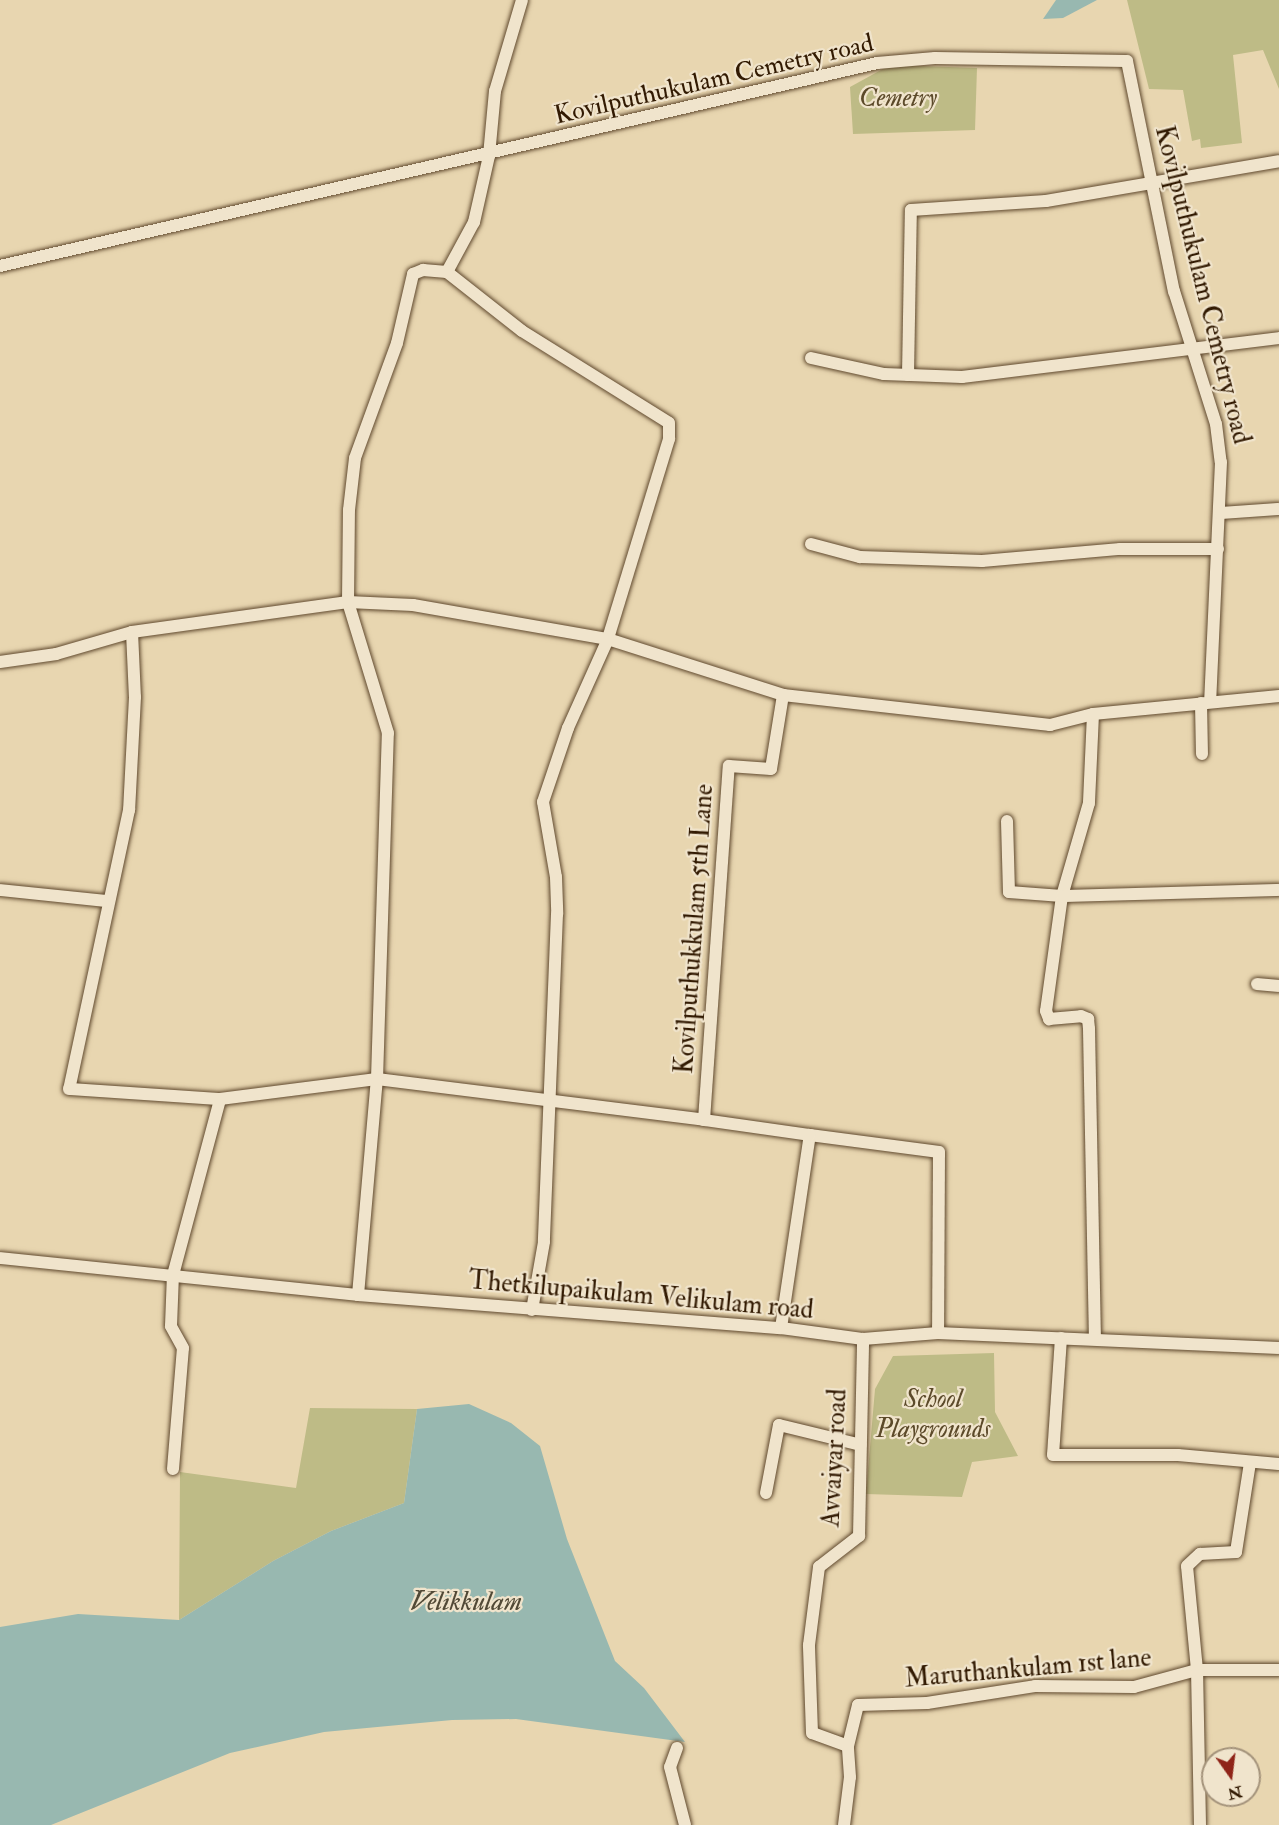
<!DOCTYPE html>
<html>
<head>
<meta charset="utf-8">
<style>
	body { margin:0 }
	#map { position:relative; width:1279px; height:1825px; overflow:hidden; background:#e8d6b0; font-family:"IM FELL Double Pica",serif }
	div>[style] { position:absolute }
	.green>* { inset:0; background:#bebb86 }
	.water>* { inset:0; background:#98b8b0 }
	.roads { filter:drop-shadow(0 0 2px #60492e) drop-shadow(0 0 2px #60492e) }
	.minor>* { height:12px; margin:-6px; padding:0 6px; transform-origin:6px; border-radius:6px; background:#f0e4cc }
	span { translate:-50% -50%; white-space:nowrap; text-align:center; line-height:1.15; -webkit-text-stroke:4.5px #f0e4cc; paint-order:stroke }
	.street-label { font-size:26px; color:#321a02 }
	.park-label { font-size:26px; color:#5c4a2a; font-style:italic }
	.water-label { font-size:27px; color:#514936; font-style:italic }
	.north { position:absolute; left:1201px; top:1747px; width:60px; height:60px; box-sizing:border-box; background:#f0e4cc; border:2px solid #a4937b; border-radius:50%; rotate:166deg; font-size:16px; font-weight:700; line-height:24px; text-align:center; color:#321a02 }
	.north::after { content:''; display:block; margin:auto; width:21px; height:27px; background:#8f2418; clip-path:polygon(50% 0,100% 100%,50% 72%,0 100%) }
</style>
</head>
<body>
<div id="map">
	<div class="green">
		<div style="clip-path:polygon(1127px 0,1279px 0,1279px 89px,1263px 50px,1233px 55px,1242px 143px,1201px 148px,1200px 139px,1192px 141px,1183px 90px,1149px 89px)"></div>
		<div style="clip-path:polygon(890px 65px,977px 68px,975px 130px,853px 134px,850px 87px)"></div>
		<div style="clip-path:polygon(994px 1353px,995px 1412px,1018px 1456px,972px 1462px,962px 1497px,866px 1494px,875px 1389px,893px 1356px)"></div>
		<div style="clip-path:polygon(310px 1408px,417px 1409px,404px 1503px,331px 1531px,273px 1561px,179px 1620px,180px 1472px,296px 1488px)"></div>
	</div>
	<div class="water">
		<div style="clip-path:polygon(1056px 0,1097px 0,1063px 18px,1043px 19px)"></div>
		<div style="clip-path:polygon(469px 1404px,511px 1423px,540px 1446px,567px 1539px,615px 1661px,644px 1688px,685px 1742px,516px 1719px,452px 1720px,324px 1732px,230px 1753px,51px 1825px,0 1825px,0 1627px,78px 1614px,179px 1620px,273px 1561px,331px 1531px,404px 1503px,417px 1409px)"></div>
	</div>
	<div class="roads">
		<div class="minor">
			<div style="left:522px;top:0;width:95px;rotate:106.5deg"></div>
			<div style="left:495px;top:91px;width:65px;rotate:95.3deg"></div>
			<div style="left:489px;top:156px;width:68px;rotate:102.8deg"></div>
			<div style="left:474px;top:222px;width:57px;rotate:118.4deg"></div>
			<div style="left:447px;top:272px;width:95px;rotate:38.2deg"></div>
			<div style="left:522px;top:331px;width:173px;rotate:32deg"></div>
			<div style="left:669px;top:423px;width:16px;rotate:90deg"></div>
			<div style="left:669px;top:439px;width:209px;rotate:107deg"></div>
			<div style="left:608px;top:639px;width:184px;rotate:17.7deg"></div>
			<div style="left:0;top:266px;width:900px;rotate:-13.03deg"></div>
			<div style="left:877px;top:63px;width:58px;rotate:-4.9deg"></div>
			<div style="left:935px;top:58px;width:192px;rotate:0.9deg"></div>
			<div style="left:1127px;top:61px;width:235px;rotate:78.5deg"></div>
			<div style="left:1174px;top:291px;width:139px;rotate:72.5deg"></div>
			<div style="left:1216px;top:424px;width:38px;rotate:83deg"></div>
			<div style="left:1221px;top:462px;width:239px;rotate:92.6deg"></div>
			<div style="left:811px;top:358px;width:75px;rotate:12.4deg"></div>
			<div style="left:884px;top:374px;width:78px;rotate:2.2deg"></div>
			<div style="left:962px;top:377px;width:319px;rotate:-7deg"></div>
			<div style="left:908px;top:375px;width:165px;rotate:-89deg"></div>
			<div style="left:911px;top:210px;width:135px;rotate:-3.8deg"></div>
			<div style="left:1046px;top:201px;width:236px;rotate:-9.7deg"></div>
			<div style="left:1220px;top:513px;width:59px;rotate:-3.9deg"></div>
			<div style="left:811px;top:544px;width:51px;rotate:14.9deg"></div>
			<div style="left:860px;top:557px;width:122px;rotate:1.9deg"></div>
			<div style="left:982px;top:561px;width:139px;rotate:-5deg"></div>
			<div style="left:1120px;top:549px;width:98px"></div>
			<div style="left:132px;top:632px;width:65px;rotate:87.4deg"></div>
			<div style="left:135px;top:697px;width:113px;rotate:93deg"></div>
			<div style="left:129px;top:810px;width:285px;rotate:102.1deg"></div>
			<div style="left:69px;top:1089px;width:151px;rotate:3.8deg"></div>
			<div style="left:0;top:662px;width:57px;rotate:-8.1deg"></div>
			<div style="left:56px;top:654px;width:79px;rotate:-16.1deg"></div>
			<div style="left:132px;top:632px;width:218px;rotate:-7.9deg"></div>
			<div style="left:348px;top:602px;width:65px;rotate:2.6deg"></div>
			<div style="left:413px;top:605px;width:198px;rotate:9.9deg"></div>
			<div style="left:608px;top:639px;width:98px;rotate:114.2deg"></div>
			<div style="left:568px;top:728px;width:78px;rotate:108.7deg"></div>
			<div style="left:543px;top:802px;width:76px;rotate:80.2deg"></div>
			<div style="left:556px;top:877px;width:37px;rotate:88deg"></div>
			<div style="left:557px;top:914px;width:328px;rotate:92.3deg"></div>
			<div style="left:544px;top:1242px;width:69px;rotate:100deg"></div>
			<div style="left:1201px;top:703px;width:51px;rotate:88.9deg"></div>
			<div style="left:1093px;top:714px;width:89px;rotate:92.6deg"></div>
			<div style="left:1089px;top:803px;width:97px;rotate:106.2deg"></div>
			<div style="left:1062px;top:896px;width:116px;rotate:97.9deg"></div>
			<div style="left:1046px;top:1011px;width:9px;rotate:69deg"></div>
			<div style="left:1049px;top:1019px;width:32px;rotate:-5deg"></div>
			<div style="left:1081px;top:1016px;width:8px;rotate:23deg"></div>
			<div style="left:1088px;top:1019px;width:10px;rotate:84deg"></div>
			<div style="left:1089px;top:1029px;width:309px;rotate:88.9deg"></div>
			<div style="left:1007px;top:821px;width:71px;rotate:88.4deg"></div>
			<div style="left:1009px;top:892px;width:53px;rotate:4.3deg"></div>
			<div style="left:1062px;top:896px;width:217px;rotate:-1.6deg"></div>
			<div style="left:0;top:890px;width:108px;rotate:5.9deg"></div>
			<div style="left:1257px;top:984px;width:22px;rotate:5deg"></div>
			<div style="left:810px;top:1135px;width:130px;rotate:7.5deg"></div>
			<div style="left:939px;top:1152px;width:181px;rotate:90.3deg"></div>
			<div style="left:0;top:1258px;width:360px;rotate:5.9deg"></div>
			<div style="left:358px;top:1295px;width:424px;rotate:4.5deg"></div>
			<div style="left:781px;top:1328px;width:83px;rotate:7.6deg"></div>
			<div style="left:863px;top:1339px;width:75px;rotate:-4.6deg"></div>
			<div style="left:938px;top:1333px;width:341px;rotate:2.5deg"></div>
			<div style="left:358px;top:1295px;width:217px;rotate:-85deg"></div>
			<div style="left:377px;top:1079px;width:346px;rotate:-88.2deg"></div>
			<div style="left:388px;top:733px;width:137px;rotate:-107deg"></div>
			<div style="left:348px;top:602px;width:92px;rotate:-89.4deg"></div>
			<div style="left:349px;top:510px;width:52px;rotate:-83.4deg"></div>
			<div style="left:355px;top:458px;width:122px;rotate:-69.9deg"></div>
			<div style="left:397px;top:343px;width:71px;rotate:-76.9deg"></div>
			<div style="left:413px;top:274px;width:11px;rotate:-22deg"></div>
			<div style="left:423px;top:270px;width:24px;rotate:5deg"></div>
			<div style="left:781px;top:1328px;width:195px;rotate:-81.5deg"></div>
			<div style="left:810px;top:1135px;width:107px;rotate:-171.9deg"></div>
			<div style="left:704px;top:1120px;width:355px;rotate:-86deg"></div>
			<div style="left:729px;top:766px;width:42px;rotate:4.1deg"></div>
			<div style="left:771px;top:769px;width:75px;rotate:-80.8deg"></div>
			<div style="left:783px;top:695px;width:269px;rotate:6.4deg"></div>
			<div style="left:1050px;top:725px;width:44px;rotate:-14.3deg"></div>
			<div style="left:1093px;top:714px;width:187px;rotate:-5.5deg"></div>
			<div style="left:1061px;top:1338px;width:117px;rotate:93.9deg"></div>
			<div style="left:1053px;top:1455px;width:125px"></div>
			<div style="left:1178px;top:1455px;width:101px;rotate:5.1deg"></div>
			<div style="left:173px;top:1469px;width:121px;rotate:-85.3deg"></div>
			<div style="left:183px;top:1348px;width:25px;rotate:-119deg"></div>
			<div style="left:171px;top:1326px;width:51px;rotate:-87.8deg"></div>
			<div style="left:173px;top:1275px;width:182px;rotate:-75deg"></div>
			<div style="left:220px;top:1099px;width:158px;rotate:-7.3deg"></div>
			<div style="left:377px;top:1079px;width:330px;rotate:7.1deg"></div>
			<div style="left:766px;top:1493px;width:69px;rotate:-79.2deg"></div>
			<div style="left:779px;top:1425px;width:84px;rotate:13.7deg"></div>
			<div style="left:848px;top:1746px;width:42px;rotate:-76.3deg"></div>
			<div style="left:858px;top:1705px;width:69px;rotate:-1.7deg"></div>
			<div style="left:927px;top:1703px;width:109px;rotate:-8.9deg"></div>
			<div style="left:1035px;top:1686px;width:99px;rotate:0.6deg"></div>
			<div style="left:1134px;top:1687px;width:65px;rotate:-15.1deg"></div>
			<div style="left:1197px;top:1670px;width:82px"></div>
			<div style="left:677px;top:1748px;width:20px;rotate:110deg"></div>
			<div style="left:670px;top:1767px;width:60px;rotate:75.5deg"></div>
			<div style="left:844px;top:1825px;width:48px;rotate:-82.9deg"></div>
			<div style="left:850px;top:1777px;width:31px;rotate:-94deg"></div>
			<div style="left:848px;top:1746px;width:38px;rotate:-160deg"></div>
			<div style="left:812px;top:1733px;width:88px;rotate:-92deg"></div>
			<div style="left:809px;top:1645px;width:79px;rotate:-82.7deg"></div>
			<div style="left:819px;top:1567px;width:51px;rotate:-37.8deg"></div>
			<div style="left:859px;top:1536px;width:197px;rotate:-88.8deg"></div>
			<div style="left:1200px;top:1825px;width:155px;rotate:-91.1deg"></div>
			<div style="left:1197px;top:1670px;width:104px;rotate:-95.5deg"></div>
			<div style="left:1187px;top:1566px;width:18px;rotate:-43deg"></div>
			<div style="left:1200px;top:1554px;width:36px;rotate:-3deg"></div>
			<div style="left:1236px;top:1552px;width:90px;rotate:-81.1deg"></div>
		</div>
	</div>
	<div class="street-label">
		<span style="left:714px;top:80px;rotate:-13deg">Kovilputhukulam Cemetry road</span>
		<span style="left:1202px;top:285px;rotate:76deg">Kovilputhukulam Cemetry road</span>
		<span style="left:695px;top:929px;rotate:-86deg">Kovilputhukkulam 5th Lane</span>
		<span style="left:641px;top:1296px;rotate:5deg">Thetkilupaikulam Velikulam road</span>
		<span style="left:835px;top:1458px;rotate:-87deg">Avvaiyar road</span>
		<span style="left:1028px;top:1669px;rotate:-5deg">Maruthankulam 1st lane</span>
	</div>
	<div class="park-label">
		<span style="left:898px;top:99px">Cemetry</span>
		<span style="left:933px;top:1415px">School<br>Playgrounds</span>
	</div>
	<div class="water-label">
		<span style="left:466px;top:1602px">Velikkulam</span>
	</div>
	<div class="north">N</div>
</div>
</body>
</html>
